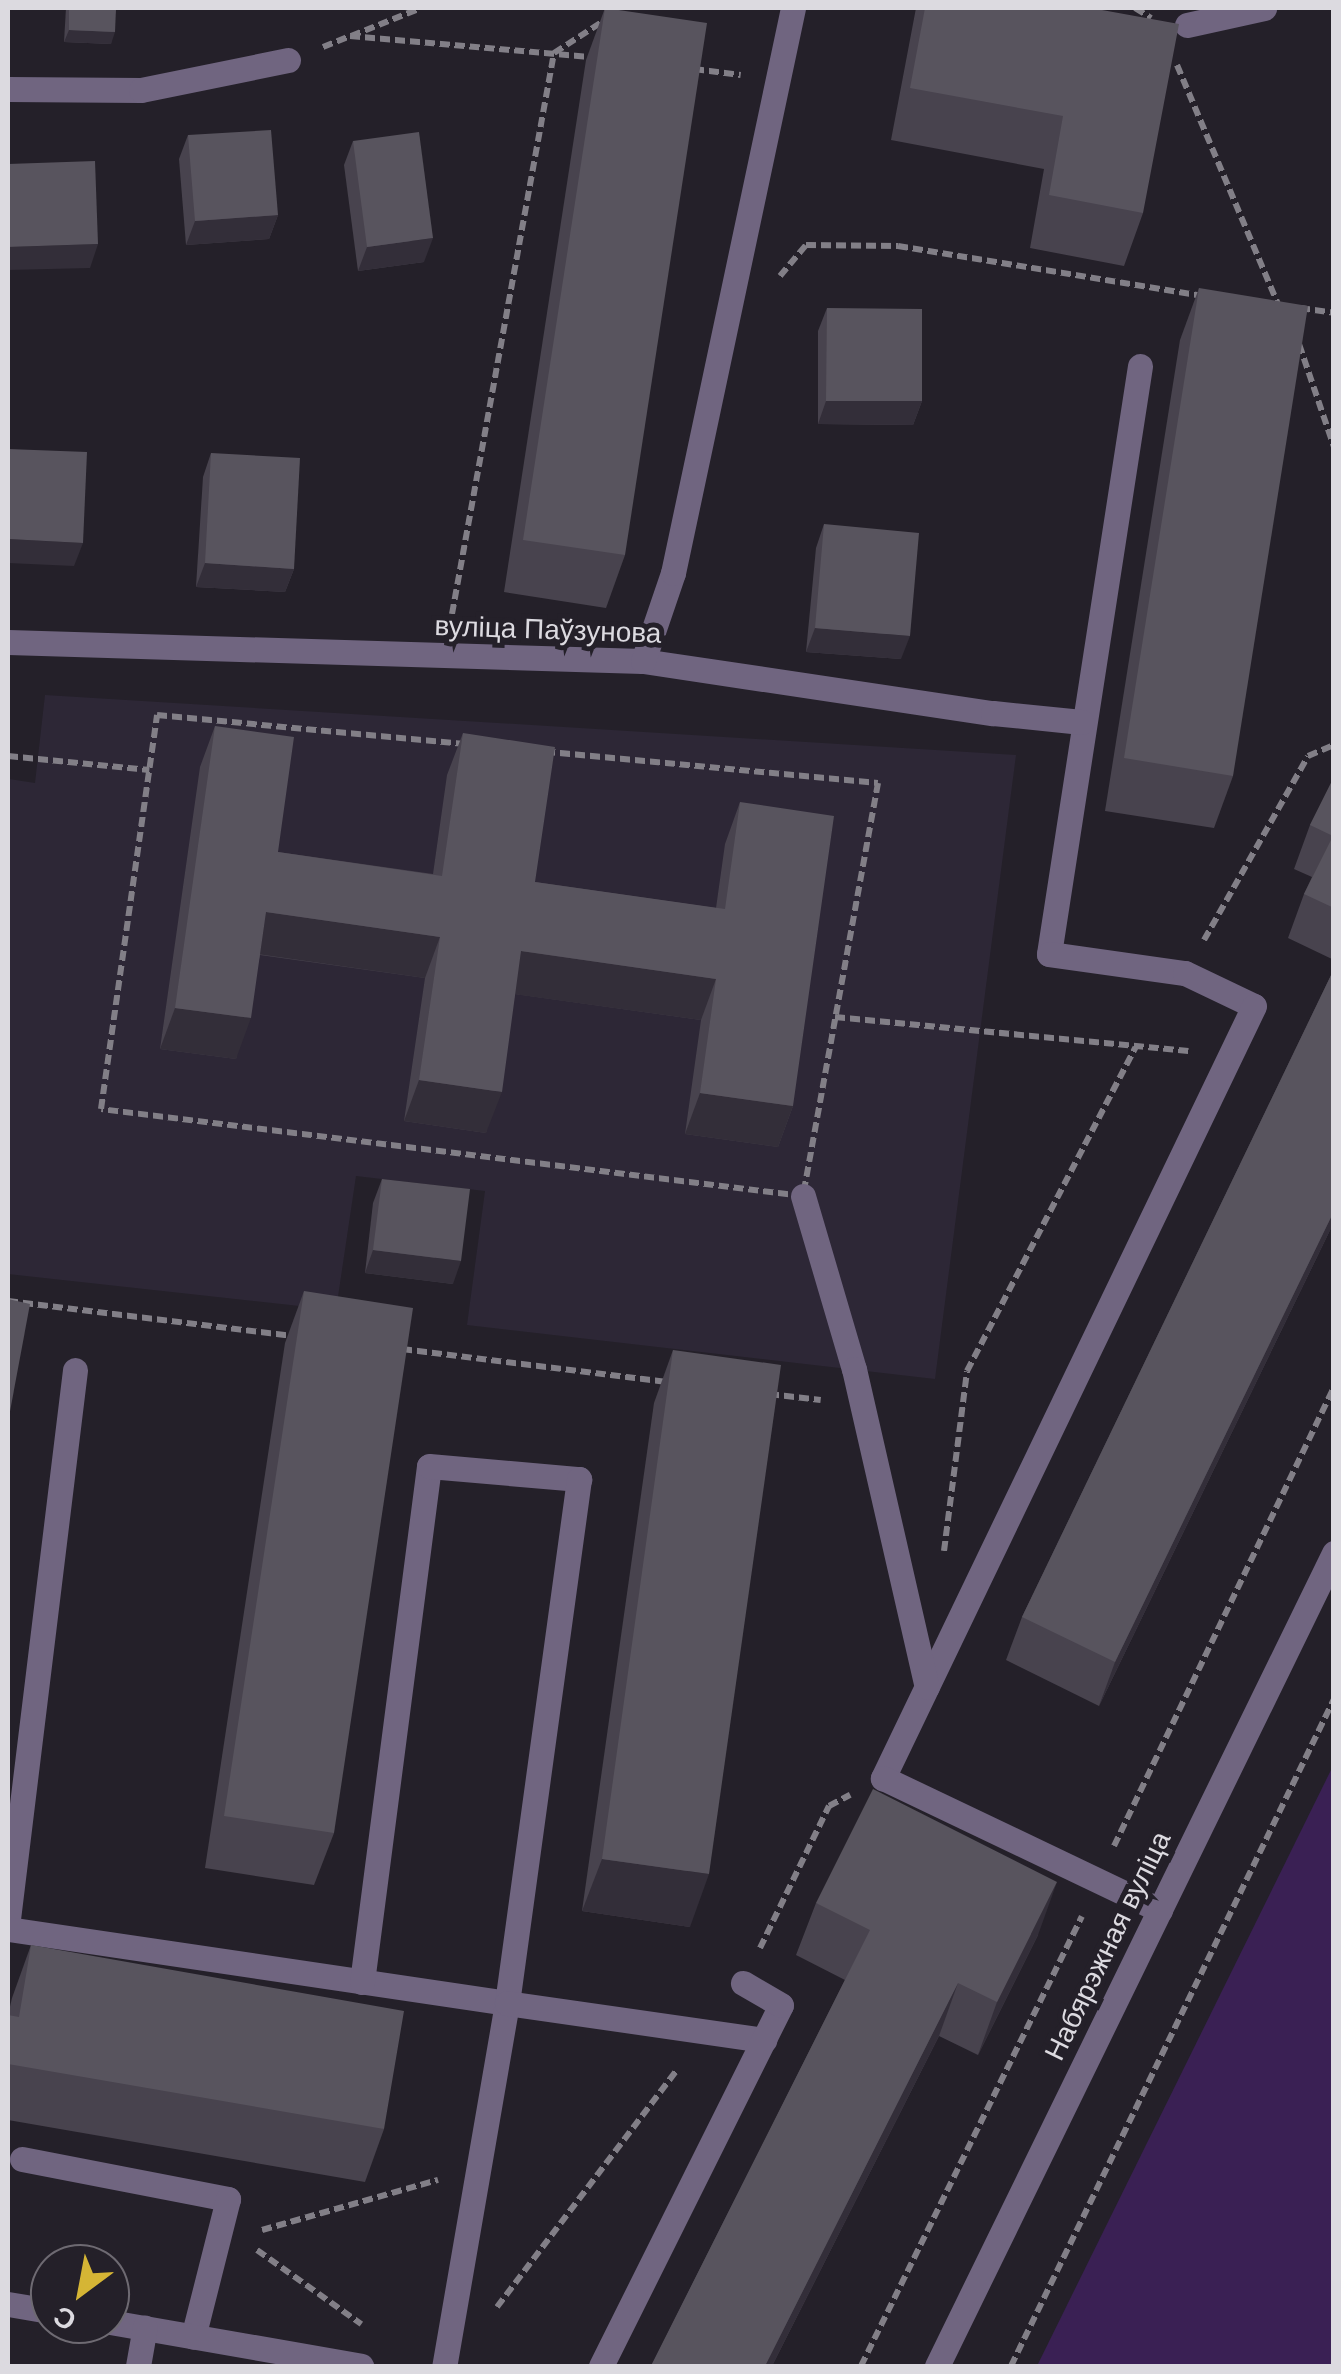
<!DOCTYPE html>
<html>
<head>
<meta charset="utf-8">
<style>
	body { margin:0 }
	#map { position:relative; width:1341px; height:2374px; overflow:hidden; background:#242029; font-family:Arial,sans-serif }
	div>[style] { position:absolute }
	.built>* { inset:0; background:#2d2736 }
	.green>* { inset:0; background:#3a2054 }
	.path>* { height:6px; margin-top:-3px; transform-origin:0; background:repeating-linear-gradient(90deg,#827f87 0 10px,transparent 0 15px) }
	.minor>* { height:25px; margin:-12.5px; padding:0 12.5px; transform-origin:12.5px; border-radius:12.5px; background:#706580 }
	.wall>* { inset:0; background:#48434e }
	.shaded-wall>* { inset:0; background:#332e39 }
	.building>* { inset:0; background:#58545e }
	span { translate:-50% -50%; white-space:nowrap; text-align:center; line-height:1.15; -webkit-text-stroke:10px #242029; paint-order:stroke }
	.street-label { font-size:28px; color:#dcdae0 }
	.frame { position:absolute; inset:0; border:10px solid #dcdae0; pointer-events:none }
	.north { position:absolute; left:30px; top:2244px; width:100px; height:100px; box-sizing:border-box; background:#242029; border:2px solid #6e6a72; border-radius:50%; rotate:212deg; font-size:28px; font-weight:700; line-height:40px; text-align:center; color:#dcdae0 }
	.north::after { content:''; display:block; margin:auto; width:35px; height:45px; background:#d5b535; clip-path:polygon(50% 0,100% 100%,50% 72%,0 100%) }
</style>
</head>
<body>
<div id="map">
	<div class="built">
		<div style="clip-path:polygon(45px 695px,1016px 755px,935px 1379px,467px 1325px,485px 1191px,356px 1176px,336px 1310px,8px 1274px,8px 795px,9px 779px,35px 783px)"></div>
	</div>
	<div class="green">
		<div style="clip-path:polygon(1333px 1766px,1333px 2366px,1037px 2366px)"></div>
	</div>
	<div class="path">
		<div style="left:1135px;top:8px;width:19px;rotate:32deg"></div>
		<div style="left:351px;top:36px;width:75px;rotate:-21.8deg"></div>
		<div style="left:323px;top:47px;width:29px;rotate:-22deg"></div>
		<div style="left:350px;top:36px;width:243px;rotate:5deg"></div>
		<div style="left:1177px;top:65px;width:262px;rotate:67.1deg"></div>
		<div style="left:694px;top:69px;width:47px;rotate:7.3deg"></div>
		<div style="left:780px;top:276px;width:40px;rotate:-50deg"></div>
		<div style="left:806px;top:245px;width:92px;rotate:0.6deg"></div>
		<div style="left:898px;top:246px;width:309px;rotate:9.3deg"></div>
		<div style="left:1300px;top:308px;width:34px;rotate:8deg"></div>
		<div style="left:1299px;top:344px;width:109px;rotate:71.2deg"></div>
		<div style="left:452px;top:614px;width:570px;rotate:-79.7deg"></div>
		<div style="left:554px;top:53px;width:57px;rotate:-32.9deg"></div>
		<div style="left:157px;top:715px;width:724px;rotate:5.39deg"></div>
		<div style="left:878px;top:783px;width:420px;rotate:100.3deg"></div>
		<div style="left:803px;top:1196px;width:707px;rotate:-172.94deg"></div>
		<div style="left:101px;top:1109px;width:398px;rotate:-81.9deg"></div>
		<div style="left:8px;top:756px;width:142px;rotate:5.7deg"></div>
		<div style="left:1204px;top:940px;width:211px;rotate:-60.5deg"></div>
		<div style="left:1308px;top:756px;width:28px;rotate:-23deg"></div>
		<div style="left:835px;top:1017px;width:355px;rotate:5.5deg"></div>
		<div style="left:8px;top:1301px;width:289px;rotate:7deg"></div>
		<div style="left:402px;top:1349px;width:267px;rotate:7.1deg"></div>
		<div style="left:769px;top:1394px;width:52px;rotate:6.6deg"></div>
		<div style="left:944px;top:1551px;width:181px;rotate:-82.7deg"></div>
		<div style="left:967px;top:1371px;width:365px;rotate:-62.5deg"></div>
		<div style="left:1114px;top:1846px;width:509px;rotate:-64.39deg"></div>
		<div style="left:760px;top:1948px;width:158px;rotate:-64.1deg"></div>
		<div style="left:829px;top:1806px;width:24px;rotate:-28deg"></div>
		<div style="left:262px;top:2230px;width:183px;rotate:-15.9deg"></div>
		<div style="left:257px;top:2250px;width:128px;rotate:35.4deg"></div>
		<div style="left:497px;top:2307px;width:298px;rotate:-52.8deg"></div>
		<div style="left:861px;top:2366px;width:501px;rotate:-63.84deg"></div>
		<div style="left:1011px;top:2366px;width:741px;rotate:-64.16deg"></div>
	</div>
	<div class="minor">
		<div style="left:1187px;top:25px;width:79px;rotate:-12.4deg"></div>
		<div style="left:8px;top:89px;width:133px;rotate:0.4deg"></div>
		<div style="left:141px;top:90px;width:150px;rotate:-11.5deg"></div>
		<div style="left:1140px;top:366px;width:595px;rotate:98.8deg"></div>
		<div style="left:1049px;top:954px;width:137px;rotate:8deg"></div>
		<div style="left:1185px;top:973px;width:76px;rotate:25.6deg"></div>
		<div style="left:1254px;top:1006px;width:857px;rotate:115.67deg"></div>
		<div style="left:883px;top:1778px;width:307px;rotate:25.5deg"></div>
		<div style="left:8px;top:642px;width:635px;rotate:1.71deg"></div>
		<div style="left:643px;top:661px;width:354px;rotate:8.5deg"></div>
		<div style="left:993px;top:713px;width:89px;rotate:5.8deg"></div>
		<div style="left:643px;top:661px;width:93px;rotate:-71.2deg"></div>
		<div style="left:673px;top:573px;width:578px;rotate:-78.01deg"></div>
		<div style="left:803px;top:1196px;width:180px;rotate:73.6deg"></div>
		<div style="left:854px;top:1369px;width:326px;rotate:77.1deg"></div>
		<div style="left:8px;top:1919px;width:553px;rotate:-83.04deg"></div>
		<div style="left:8px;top:1929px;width:504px;rotate:8.44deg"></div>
		<div style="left:507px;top:2003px;width:368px;rotate:99.8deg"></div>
		<div style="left:362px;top:1982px;width:520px;rotate:-82.6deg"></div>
		<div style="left:429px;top:1466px;width:151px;rotate:5deg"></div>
		<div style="left:579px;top:1479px;width:529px;rotate:97.82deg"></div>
		<div style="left:507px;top:2003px;width:260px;rotate:8.2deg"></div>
		<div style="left:22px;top:2159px;width:210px;rotate:11deg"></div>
		<div style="left:228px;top:2199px;width:142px;rotate:104.2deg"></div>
		<div style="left:8px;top:2304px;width:43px;rotate:9.5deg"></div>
		<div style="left:110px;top:2322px;width:255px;rotate:9.9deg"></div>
		<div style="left:138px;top:2366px;width:39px;rotate:-80deg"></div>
		<div style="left:601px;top:2366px;width:403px;rotate:-63.5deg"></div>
		<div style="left:781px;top:2005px;width:44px;rotate:-149.9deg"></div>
		<div style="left:937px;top:2366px;width:905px;rotate:-63.97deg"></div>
	</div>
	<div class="wall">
		<div style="clip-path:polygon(66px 8px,116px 8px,111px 44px,64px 42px)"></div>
		<div style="clip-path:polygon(605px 8px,625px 555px,606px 608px,504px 592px,586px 60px)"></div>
		<div style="clip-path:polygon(916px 8px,1091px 8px,1143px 213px,1124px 266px,1030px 248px,1044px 169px,891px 140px)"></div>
		<div style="clip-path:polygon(188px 135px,278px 215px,269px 239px,186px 245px,179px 159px)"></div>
		<div style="clip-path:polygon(353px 141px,424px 262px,358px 271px,344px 165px)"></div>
		<div style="clip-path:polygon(1199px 288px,1233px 776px,1214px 828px,1105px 811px,1180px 340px)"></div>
		<div style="clip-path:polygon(827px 308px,922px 401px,913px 425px,818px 424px,818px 331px)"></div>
		<div style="clip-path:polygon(211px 453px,294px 569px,285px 592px,196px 587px,203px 477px)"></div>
		<div style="clip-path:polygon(824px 524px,901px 659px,806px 652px,816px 548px)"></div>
		<div style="clip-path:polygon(215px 726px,278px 852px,433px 874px,447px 775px,463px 733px,535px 882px,716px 908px,725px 844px,740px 802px,793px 1106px,778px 1147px,685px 1134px,701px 1020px,515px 994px,486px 1133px,404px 1121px,425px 978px,260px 955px,236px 1059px,160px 1049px,200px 767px)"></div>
		<div style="clip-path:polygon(1334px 777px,1334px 960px,1288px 938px,1304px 894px,1312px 877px,1294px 869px,1310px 825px)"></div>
		<div style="clip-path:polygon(1334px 969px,1334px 1222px,1099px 1706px,1006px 1660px,1022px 1617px)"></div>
		<div style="clip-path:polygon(382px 1179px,453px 1284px,365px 1273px,373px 1203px)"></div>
		<div style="clip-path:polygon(304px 1291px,334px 1833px,314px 1885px,205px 1868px,285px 1343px)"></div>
		<div style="clip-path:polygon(673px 1350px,690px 1927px,582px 1911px,654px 1403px)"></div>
		<div style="clip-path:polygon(816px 1903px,1038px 1935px,978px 2055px,939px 2036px,772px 2366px,651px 2366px,845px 1980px,796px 1955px)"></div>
		<div style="clip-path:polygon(31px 1945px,384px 2129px,365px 2182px,8px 2120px,8px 2015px,12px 1998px)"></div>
	</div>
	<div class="shaded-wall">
		<div style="clip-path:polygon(69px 30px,115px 32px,111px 44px,64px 42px)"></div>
		<div style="clip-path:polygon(278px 215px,269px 239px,186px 245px,195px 221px)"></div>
		<div style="clip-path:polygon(433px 238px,424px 262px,358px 271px,367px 247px)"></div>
		<div style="clip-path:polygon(98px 244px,90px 268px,8px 270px,8px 247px)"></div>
		<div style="clip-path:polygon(826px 401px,922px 401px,913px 425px,818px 424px)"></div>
		<div style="clip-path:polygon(8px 539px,83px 543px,74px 566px,8px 563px)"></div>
		<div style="clip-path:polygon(205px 563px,294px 569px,285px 592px,196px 587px)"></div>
		<div style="clip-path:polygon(815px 628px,910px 636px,901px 659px,806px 652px)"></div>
		<div style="clip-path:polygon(266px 912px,440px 937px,425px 978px,251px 953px)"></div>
		<div style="clip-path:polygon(521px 951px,716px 979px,701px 1020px,506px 993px)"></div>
		<div style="clip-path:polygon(175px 1008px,251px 1018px,236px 1059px,160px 1049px)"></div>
		<div style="clip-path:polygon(419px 1080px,502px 1092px,486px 1133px,404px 1121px)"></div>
		<div style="clip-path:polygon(700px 1093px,793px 1106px,778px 1147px,685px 1134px)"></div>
		<div style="clip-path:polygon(1334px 1211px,1334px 1222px,1099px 1706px,1115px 1662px)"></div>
		<div style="clip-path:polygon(373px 1250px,461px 1261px,453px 1284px,365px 1273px)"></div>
		<div style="clip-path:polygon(602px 1859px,709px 1874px,690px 1927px,582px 1911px)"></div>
		<div style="clip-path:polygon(1057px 1882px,1038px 1935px,978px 2055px,997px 2002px)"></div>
		<div style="clip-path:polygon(958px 1983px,939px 2036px,772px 2366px,765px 2366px)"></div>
	</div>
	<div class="building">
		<div style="clip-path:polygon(69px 8px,116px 8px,115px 32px,69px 30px)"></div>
		<div style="clip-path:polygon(605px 8px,707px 23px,625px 555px,523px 540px)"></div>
		<div style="clip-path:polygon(925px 8px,1091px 8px,1179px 24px,1143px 213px,1049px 195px,1063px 116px,910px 88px)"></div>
		<div style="clip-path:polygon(271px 130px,278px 215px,195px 221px,188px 135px)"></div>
		<div style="clip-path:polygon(419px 132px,433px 238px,367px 247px,353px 141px)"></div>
		<div style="clip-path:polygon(95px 161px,98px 244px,8px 247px,8px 164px)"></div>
		<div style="clip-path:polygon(1199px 288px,1308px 306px,1233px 776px,1124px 758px)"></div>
		<div style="clip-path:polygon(827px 308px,922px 309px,922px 401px,826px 401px)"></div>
		<div style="clip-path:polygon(8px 449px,87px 452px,83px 543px,8px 539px)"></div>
		<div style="clip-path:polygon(211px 453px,300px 458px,294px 569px,205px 563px)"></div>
		<div style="clip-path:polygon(824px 524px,919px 533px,910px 636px,815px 628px)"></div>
		<div style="clip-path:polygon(215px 726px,294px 737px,278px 852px,442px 876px,463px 733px,555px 747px,535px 882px,725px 909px,740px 802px,834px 816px,793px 1106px,700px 1093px,716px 979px,521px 951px,502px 1092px,419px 1080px,440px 937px,266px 912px,251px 1018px,175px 1008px)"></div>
		<div style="clip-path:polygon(1334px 777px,1334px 908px,1304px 894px,1333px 836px,1310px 825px)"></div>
		<div style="clip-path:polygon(1334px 969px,1334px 1211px,1115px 1662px,1022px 1617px)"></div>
		<div style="clip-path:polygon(382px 1179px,470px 1189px,461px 1261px,373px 1250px)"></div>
		<div style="clip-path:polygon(304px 1291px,413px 1308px,334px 1833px,224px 1816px)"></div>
		<div style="clip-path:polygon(8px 1299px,30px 1304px,8px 1422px)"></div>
		<div style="clip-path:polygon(673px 1350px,781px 1365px,709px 1874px,602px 1859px)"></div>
		<div style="clip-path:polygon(873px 1789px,1057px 1882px,997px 2002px,958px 1983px,765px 2366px,651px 2366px,870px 1930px,816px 1903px)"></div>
		<div style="clip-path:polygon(31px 1945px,404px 2011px,384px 2129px,8px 2064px,8px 2015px,19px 2017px)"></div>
	</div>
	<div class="street-label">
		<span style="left:548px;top:630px;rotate:2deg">вуліца Паўзунова</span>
		<span style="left:1108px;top:1946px;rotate:-64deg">Набярэжная вуліца</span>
	</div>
	<div class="frame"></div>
	<div class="north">С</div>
</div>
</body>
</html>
